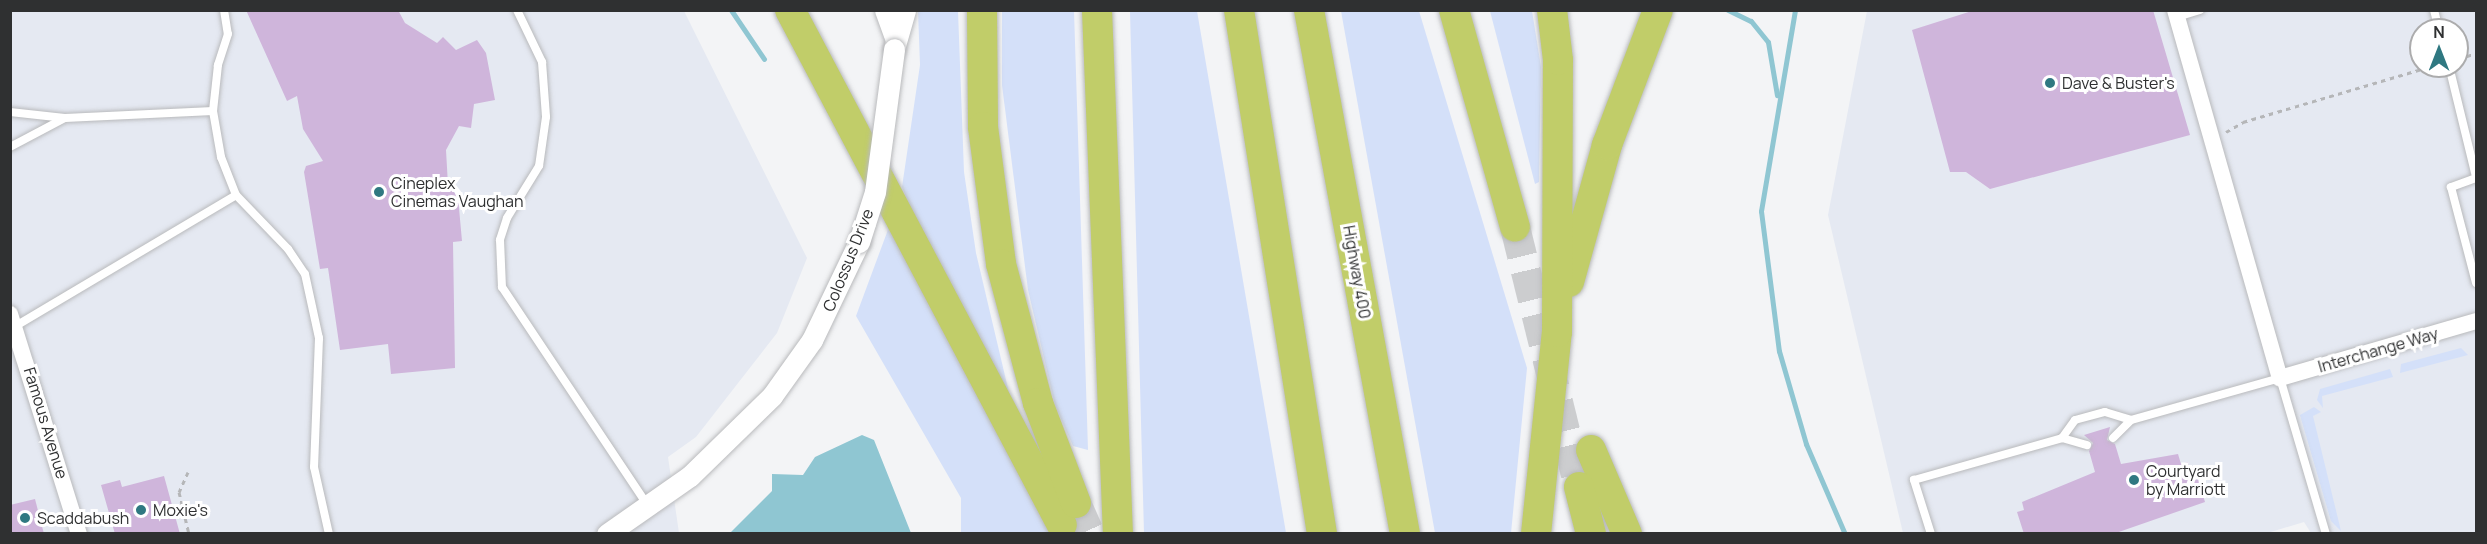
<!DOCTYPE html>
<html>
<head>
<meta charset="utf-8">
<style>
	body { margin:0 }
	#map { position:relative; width:2487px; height:544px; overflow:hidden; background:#f3f4f6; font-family:Manrope,sans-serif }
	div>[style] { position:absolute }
	.built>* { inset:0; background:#e5e9f2 }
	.green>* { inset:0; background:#d4e0f9 }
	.water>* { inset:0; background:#8fc6d2 }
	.stream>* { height:5px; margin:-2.5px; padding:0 2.5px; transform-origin:2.5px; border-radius:2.5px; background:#8fc6d2 }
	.building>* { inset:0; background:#cfb5db }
	.motorway-tunnel>* { height:30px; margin-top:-15px; transform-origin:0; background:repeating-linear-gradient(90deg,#cccdcf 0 30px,transparent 0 45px) }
	.path>* { height:3px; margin-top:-1.5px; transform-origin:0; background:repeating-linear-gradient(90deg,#b5b6b8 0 4.5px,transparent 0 9px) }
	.roads { filter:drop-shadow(0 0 2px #b9babc) drop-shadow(0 0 2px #b9babc) }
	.service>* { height:8px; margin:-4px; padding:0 4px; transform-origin:4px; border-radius:4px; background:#fff }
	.minor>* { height:16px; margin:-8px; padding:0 8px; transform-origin:8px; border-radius:8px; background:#fff }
	.tertiary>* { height:21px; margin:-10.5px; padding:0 10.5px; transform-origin:10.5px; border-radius:10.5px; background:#fff }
	.motorway>* { height:30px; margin:-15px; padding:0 15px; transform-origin:15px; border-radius:15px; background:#c1cd69 }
	.bridges { filter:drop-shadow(0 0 2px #b9babc) drop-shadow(0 0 2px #b9babc) }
	.tertiary-bridge>* { height:21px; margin:-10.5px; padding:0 10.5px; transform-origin:10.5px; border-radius:10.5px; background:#fff }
	.dots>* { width:16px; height:16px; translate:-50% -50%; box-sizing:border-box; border:3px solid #fff; border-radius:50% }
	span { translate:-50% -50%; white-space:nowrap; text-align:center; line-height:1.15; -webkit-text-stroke:6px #fff; paint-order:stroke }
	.poi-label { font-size:16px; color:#2f3031 }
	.left { translate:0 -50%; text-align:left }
	.street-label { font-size:16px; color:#2f3031 }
	.frame { position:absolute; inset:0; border:12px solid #2f3031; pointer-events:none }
	.north { position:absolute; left:2409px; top:18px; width:60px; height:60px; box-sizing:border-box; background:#fff; border:2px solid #acacad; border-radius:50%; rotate:0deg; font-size:16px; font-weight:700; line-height:24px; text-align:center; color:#2f3031 }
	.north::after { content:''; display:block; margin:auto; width:21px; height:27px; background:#2f7881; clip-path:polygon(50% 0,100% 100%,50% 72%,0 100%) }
</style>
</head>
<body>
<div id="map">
	<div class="built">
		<div style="clip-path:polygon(10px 11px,684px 11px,807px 258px,777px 333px,696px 437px,668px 457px,679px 533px,11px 533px)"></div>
		<div style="clip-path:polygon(evenodd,1867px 11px,2476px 11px,2476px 533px,2311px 533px,2304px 522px,2264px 534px,1903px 533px,1828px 215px,1867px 11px,2421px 30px,2457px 30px,2457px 66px,2421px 66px,2421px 30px)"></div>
	</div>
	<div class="green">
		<div style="clip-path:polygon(918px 11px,958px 11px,964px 172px,976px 253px,1010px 397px,917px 225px,902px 187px,920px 65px)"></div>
		<div style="clip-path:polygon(1002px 11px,1074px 11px,1088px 450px,1073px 446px,1055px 405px,1028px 290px,1002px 85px)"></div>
		<div style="clip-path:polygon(1130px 11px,1197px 11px,1286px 533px,1144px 533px)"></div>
		<div style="clip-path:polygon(1341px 11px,1419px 11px,1527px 368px,1511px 533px,1435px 533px)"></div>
		<div style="clip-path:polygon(1490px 11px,1532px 11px,1541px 67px,1539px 182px,1535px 184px)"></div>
		<div style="clip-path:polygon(889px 227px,1050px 533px,961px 533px,961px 498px,856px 316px)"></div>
		<div style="clip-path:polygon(2461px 348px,2468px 355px,2400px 373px,2401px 364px)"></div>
		<div style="clip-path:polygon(2390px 369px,2393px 377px,2322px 396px,2323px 408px,2317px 400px,2320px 389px)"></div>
		<div style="clip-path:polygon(2314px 407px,2321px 412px,2313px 416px,2341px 531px,2331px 521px,2300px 415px)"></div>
	</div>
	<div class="water">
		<div style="clip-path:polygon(862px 435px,874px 440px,911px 533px,730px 533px,772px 491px,772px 474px,803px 475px,815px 457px)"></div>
	</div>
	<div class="stream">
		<div style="left:731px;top:10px;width:59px;rotate:56deg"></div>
		<div style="left:1728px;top:10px;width:25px;rotate:26deg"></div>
		<div style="left:1751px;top:21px;width:27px;rotate:51deg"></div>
		<div style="left:1768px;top:42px;width:54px;rotate:80.4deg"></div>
		<div style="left:1795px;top:10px;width:204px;rotate:99.6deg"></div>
		<div style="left:1761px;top:211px;width:141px;rotate:82.7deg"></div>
		<div style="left:1779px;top:351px;width:97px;rotate:73.8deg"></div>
		<div style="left:1806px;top:444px;width:98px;rotate:66.6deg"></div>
	</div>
	<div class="building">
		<div style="clip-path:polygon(246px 10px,398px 10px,405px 23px,437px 43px,443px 37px,456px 50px,477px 40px,486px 53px,495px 100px,474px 104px,471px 128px,459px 126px,446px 150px,448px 185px,458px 197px,462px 241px,453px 242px,455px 368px,391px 374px,388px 344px,340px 350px,328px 268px,320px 269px,304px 172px,306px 166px,323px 161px,303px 129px,297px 96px,287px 101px)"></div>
		<div style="clip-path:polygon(1975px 10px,2153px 10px,2190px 135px,1990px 189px,1966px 172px,1950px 172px,1912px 30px)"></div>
		<div style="clip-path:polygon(2110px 427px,2107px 440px,2115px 444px,2121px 464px,2178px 454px,2181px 464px,2188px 462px,2193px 481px,2198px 479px,2205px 502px,2113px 534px,2024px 534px,2017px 512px,2024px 510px,2022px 502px,2095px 472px,2089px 451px,2093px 443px,2084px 435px)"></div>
		<div style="clip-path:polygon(164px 476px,180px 534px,115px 534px,101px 485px,120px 480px,122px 487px)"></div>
		<div style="clip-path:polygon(35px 499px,44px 534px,10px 534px,10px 505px)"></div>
	</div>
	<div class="motorway-tunnel">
		<div style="left:1515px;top:227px;width:268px;rotate:76.2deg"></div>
		<div style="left:1076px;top:503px;width:34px;rotate:66deg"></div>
	</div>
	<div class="path">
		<div style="left:2458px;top:59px;width:19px;rotate:-18deg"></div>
		<div style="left:2226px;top:132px;width:20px;rotate:-30deg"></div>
		<div style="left:2243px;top:122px;width:197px;rotate:-16.5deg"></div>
		<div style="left:188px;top:472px;width:22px;rotate:114deg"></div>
		<div style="left:179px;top:492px;width:43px;rotate:76.6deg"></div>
	</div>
	<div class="roads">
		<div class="service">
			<div style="left:224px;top:10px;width:24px;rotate:81deg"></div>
			<div style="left:228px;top:34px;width:33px;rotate:108deg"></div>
			<div style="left:218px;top:65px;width:46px;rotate:96.2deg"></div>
			<div style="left:213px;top:111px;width:47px;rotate:80.1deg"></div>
			<div style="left:221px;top:157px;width:41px;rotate:68.5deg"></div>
			<div style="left:236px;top:195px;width:75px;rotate:46.1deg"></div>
			<div style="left:288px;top:249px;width:30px;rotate:56deg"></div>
			<div style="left:305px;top:274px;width:66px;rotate:77.7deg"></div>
			<div style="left:319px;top:338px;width:129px;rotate:92.2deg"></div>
			<div style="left:314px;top:467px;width:69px;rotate:77.4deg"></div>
			<div style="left:517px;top:10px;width:58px;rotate:64.3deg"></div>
			<div style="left:542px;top:62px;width:55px;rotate:85.8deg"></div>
			<div style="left:546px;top:117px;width:49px;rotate:98.1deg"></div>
			<div style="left:539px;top:166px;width:61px;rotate:121.6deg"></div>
			<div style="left:507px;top:218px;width:23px;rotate:108deg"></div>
			<div style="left:500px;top:240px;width:47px;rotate:87.6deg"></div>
			<div style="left:502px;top:287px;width:263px;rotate:56.3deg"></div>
			<div style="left:2434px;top:10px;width:21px;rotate:76deg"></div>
			<div style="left:2177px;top:17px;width:24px;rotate:-17deg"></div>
			<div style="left:2449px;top:66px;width:114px;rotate:76.3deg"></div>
			<div style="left:10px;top:112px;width:55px;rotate:6.2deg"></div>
			<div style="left:65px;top:118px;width:148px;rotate:-2.7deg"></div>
			<div style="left:10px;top:147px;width:62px;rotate:-27.8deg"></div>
			<div style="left:2476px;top:178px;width:27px;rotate:160deg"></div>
			<div style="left:2451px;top:187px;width:99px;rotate:75.4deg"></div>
			<div style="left:14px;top:327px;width:258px;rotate:-30.7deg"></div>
			<div style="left:2062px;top:438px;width:26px;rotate:16deg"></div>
			<div style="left:2113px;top:438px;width:25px;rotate:-45deg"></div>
			<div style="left:1931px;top:534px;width:57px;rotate:-107.5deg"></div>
			<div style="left:1914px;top:480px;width:154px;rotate:-15.8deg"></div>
			<div style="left:2062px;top:438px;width:22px;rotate:-54deg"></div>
			<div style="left:2075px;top:420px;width:31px;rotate:-15deg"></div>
			<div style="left:2105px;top:412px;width:27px;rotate:17deg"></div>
			<div style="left:2131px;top:420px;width:155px;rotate:-15.7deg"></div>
			<div style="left:2280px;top:378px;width:163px;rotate:73.6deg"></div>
		</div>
		<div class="minor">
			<div style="left:2175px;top:10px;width:383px;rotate:74.1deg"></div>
			<div style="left:2280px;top:378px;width:204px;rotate:-16.2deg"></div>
			<div style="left:10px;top:314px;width:231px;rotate:72.6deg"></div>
		</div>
		<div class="tertiary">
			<div style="left:885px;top:10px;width:30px;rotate:70deg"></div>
			<div style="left:894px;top:49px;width:41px;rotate:-74.2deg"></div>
			<div style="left:607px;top:534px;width:101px;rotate:-34.9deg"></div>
			<div style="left:690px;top:476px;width:115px;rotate:-44.3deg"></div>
			<div style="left:772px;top:396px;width:69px;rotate:-54.5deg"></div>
			<div style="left:812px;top:340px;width:109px;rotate:-64.4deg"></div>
		</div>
		<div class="motorway">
			<div style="left:790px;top:10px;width:582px;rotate:62.16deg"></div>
			<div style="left:982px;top:10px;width:117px;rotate:89.5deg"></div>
			<div style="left:983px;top:127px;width:138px;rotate:82.5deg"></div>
			<div style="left:1001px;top:264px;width:144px;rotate:75.1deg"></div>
			<div style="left:1038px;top:403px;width:107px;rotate:69.2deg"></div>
			<div style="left:1097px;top:10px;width:524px;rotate:87.71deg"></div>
			<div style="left:1239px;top:10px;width:531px;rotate:81deg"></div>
			<div style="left:1309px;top:10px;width:533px;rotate:79.62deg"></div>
			<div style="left:1454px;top:10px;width:225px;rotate:74.3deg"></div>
			<div style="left:1569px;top:282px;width:142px;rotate:-74.5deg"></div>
			<div style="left:1607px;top:145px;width:144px;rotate:-69.3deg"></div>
			<div style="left:1591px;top:450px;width:91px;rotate:66.8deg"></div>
			<div style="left:1579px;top:487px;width:49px;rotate:75.7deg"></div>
			<div style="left:1536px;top:534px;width:203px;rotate:-84.1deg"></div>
			<div style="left:1557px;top:332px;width:272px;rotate:-89.8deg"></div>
			<div style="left:1558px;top:60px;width:50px;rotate:-96.8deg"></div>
		</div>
	</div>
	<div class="bridges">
		<div class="tertiary-bridge">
			<div style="left:859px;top:242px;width:52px;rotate:-72.3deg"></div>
			<div style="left:875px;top:192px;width:144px;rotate:-82.4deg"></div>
		</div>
	</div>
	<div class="dots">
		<div style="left:2050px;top:83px;background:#2f7881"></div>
		<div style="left:379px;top:192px;background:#2f7881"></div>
		<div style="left:2134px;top:480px;background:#2f7881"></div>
		<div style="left:141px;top:510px;background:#2f7881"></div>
		<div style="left:25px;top:518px;background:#2f7881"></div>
	</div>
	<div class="poi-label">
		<span class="left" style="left:2062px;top:83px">Dave &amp; Buster's</span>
		<span class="left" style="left:391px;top:192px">Cineplex<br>Cinemas Vaughan</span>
		<span class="left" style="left:2146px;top:480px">Courtyard<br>by Marriott</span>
		<span class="left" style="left:153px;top:510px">Moxie's</span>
		<span class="left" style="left:37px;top:518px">Scaddabush</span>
	</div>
	<div class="street-label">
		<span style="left:848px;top:260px;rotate:-68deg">Colossus Drive</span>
		<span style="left:1357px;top:272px;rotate:80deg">Highway 400</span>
		<span style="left:2378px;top:350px;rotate:-16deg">Interchange Way</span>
		<span style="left:46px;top:423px;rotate:73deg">Famous Avenue</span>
	</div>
	<div class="frame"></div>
	<div class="north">N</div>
</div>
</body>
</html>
